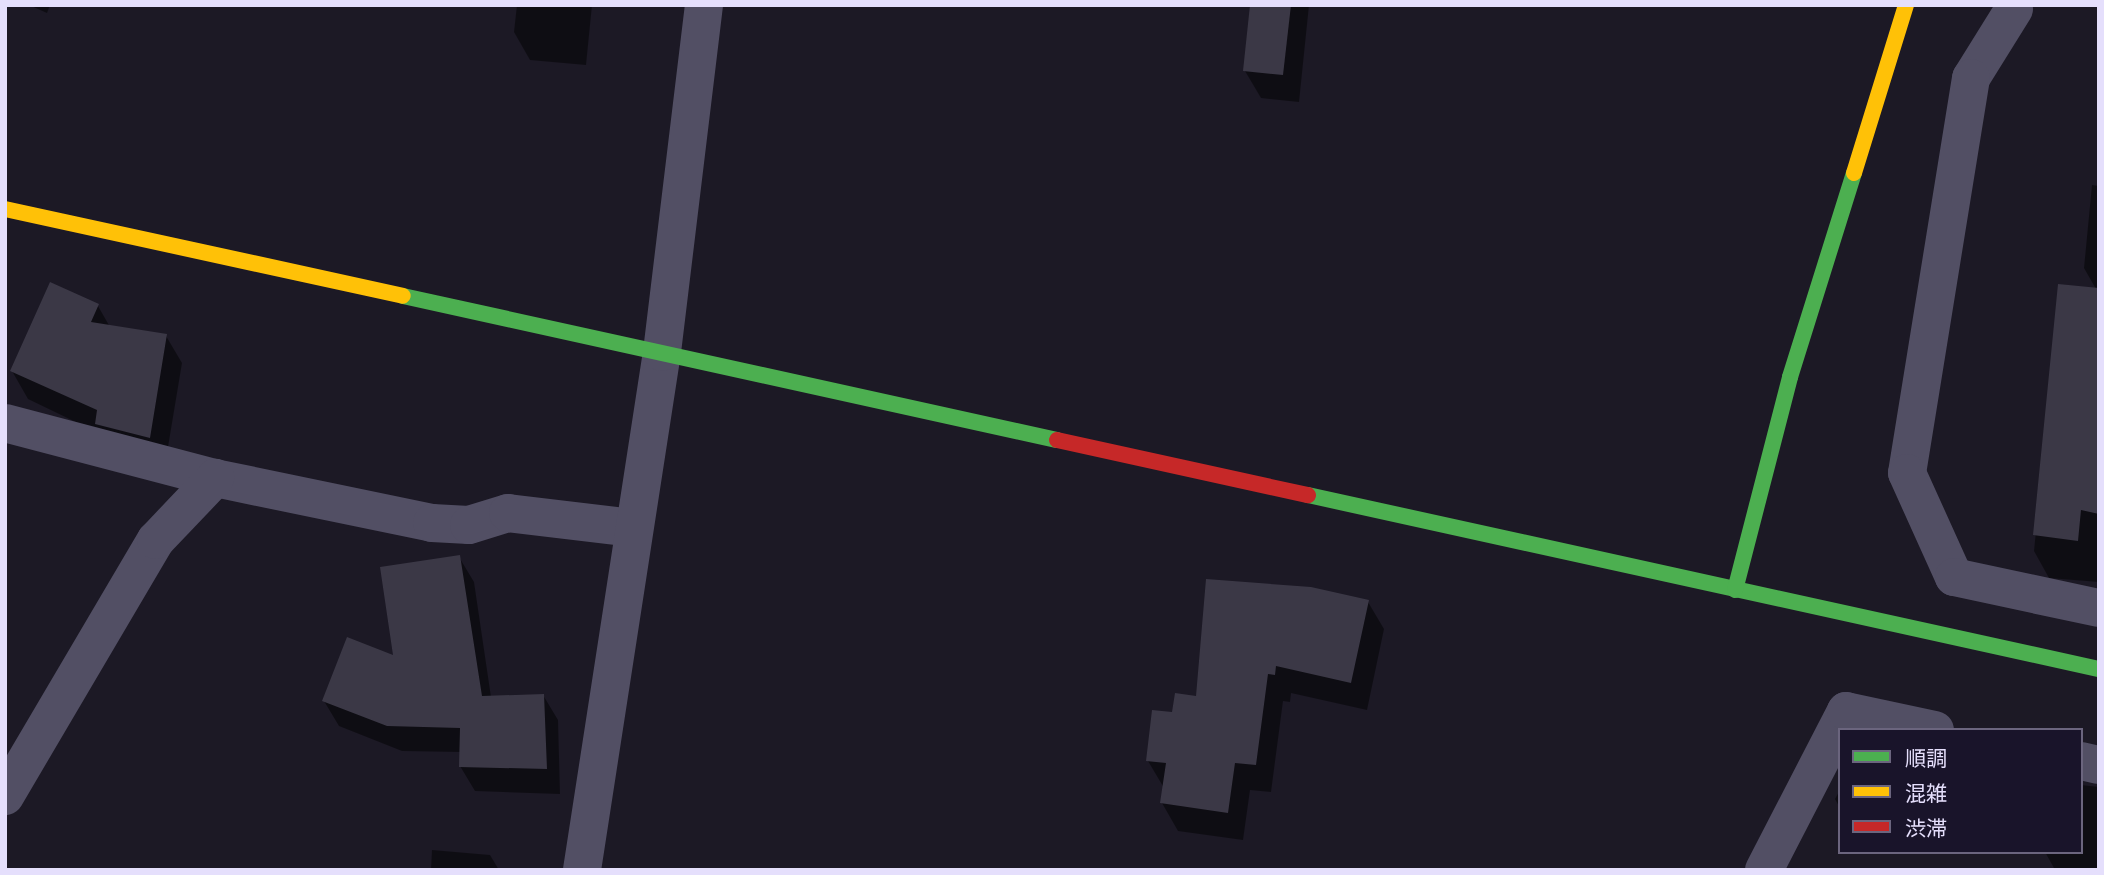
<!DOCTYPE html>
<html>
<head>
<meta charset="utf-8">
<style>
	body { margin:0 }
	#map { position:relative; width:2104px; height:875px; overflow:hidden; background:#1c1925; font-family:Quicksand,"Noto Sans JP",sans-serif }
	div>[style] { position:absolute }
	.shadow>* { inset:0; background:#0007 }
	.building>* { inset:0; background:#3b3846 }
	.street>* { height:38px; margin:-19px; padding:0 19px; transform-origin:19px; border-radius:19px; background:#524f64 }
	.fast>* { height:16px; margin:-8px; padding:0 8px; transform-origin:8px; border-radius:8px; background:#4caf50 }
	.slow>* { height:16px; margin:-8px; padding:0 8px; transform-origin:8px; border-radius:8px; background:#ffc107 }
	.jam>* { height:16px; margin:-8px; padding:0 8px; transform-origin:8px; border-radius:8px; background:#c62828 }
	span { translate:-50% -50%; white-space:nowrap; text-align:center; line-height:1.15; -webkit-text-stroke:7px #19142a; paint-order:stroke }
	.frame { position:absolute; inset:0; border:7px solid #e5dffc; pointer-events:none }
	.legend { position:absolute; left:1838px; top:728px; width:245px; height:126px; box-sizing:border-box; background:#19142a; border:2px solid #6b657e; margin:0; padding:9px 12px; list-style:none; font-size:21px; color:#e5dffc }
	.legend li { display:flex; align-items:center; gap:14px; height:35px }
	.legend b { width:35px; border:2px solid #6b657e }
</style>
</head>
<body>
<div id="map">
	<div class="shadow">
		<div style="clip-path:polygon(29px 5px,50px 5px,47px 13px)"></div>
		<div style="clip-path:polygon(517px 5px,592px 5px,586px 65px,530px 60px,514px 32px)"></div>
		<div style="clip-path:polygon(1251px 5px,1309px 5px,1299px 102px,1261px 98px,1245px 71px)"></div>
		<div style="clip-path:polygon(2092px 185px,2099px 186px,2099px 582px,2049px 578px,2034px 551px,2060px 286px,2096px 289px,2084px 268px)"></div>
		<div style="clip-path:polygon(98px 306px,110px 327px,166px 336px,182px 363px,165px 465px,28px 399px,12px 371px)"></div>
		<div style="clip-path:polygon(459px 557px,474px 582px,491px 697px,543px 695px,558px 720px,560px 794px,475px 791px,460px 766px,461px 752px,402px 751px,339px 726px,324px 701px,395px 658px)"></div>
		<div style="clip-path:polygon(1368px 602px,1384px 629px,1367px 710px,1291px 693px,1290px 702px,1283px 701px,1271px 792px,1250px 790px,1243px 840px,1178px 831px,1162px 803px,1164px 788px,1148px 761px,1174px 714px)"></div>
		<div style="clip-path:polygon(2081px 785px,2099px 787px,2099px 870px,2054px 868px,2045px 852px,2081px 852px)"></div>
		<div style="clip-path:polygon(1840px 790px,1840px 808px,1835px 799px)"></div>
		<div style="clip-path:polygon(432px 850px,490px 855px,499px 870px,431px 870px)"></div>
	</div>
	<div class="building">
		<div style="clip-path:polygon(1250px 5px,1291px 5px,1283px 75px,1243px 71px)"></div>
		<div style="clip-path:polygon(50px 282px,99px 304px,91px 322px,167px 334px,150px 438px,95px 424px,97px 410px,10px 371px)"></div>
		<div style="clip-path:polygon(2058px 284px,2099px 288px,2099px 514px,2081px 510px,2078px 541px,2033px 535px)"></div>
		<div style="clip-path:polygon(460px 555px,482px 696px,544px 694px,547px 769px,459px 767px,460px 728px,387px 726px,322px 701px,347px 637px,393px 655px,380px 567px)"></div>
		<div style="clip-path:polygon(1206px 579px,1311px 587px,1369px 600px,1351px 683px,1276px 666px,1275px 675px,1268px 674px,1256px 765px,1235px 763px,1228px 813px,1160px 803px,1166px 763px,1146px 761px,1152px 710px,1172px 712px,1175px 693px,1196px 696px)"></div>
	</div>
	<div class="street">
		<div style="left:2014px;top:9px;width:81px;rotate:121.9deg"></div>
		<div style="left:1971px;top:78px;width:400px;rotate:99.2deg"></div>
		<div style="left:1907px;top:473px;width:114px;rotate:65.7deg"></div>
		<div style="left:1954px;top:577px;width:148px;rotate:12.1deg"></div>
		<div style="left:5px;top:423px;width:217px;rotate:14.7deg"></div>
		<div style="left:215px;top:478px;width:222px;rotate:11.7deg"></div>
		<div style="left:432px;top:523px;width:37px;rotate:3deg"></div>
		<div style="left:469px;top:525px;width:41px;rotate:-17.1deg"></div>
		<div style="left:508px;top:513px;width:127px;rotate:6.8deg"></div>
		<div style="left:2081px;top:761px;width:18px;rotate:13deg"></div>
		<div style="left:5px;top:796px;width:297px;rotate:-59.5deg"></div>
		<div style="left:156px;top:540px;width:86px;rotate:-46.4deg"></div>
		<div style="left:582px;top:870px;width:524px;rotate:-81.22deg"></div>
		<div style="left:662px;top:352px;width:350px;rotate:-83.1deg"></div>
		<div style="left:1764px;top:870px;width:179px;rotate:-62.7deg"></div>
		<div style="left:1846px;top:711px;width:91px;rotate:12.1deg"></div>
	</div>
	<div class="fast">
		<div style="left:403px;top:296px;width:670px;rotate:12.42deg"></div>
		<div style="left:1308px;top:495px;width:810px;rotate:12.41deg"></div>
		<div style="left:1735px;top:590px;width:220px;rotate:-75.5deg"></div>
		<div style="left:1790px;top:377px;width:214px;rotate:-72.6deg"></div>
	</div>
	<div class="slow">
		<div style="left:1854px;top:173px;width:176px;rotate:-72.8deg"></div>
		<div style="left:5px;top:209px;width:407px;rotate:12.3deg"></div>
	</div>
	<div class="jam">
		<div style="left:1057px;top:440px;width:257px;rotate:12.4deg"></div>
	</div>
	<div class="frame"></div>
	<ul class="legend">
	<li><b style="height:9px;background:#4caf50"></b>順調</li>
	<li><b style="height:9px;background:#ffc107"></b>混雑</li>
	<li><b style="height:9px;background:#c62828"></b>渋滞</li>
	</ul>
</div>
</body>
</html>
